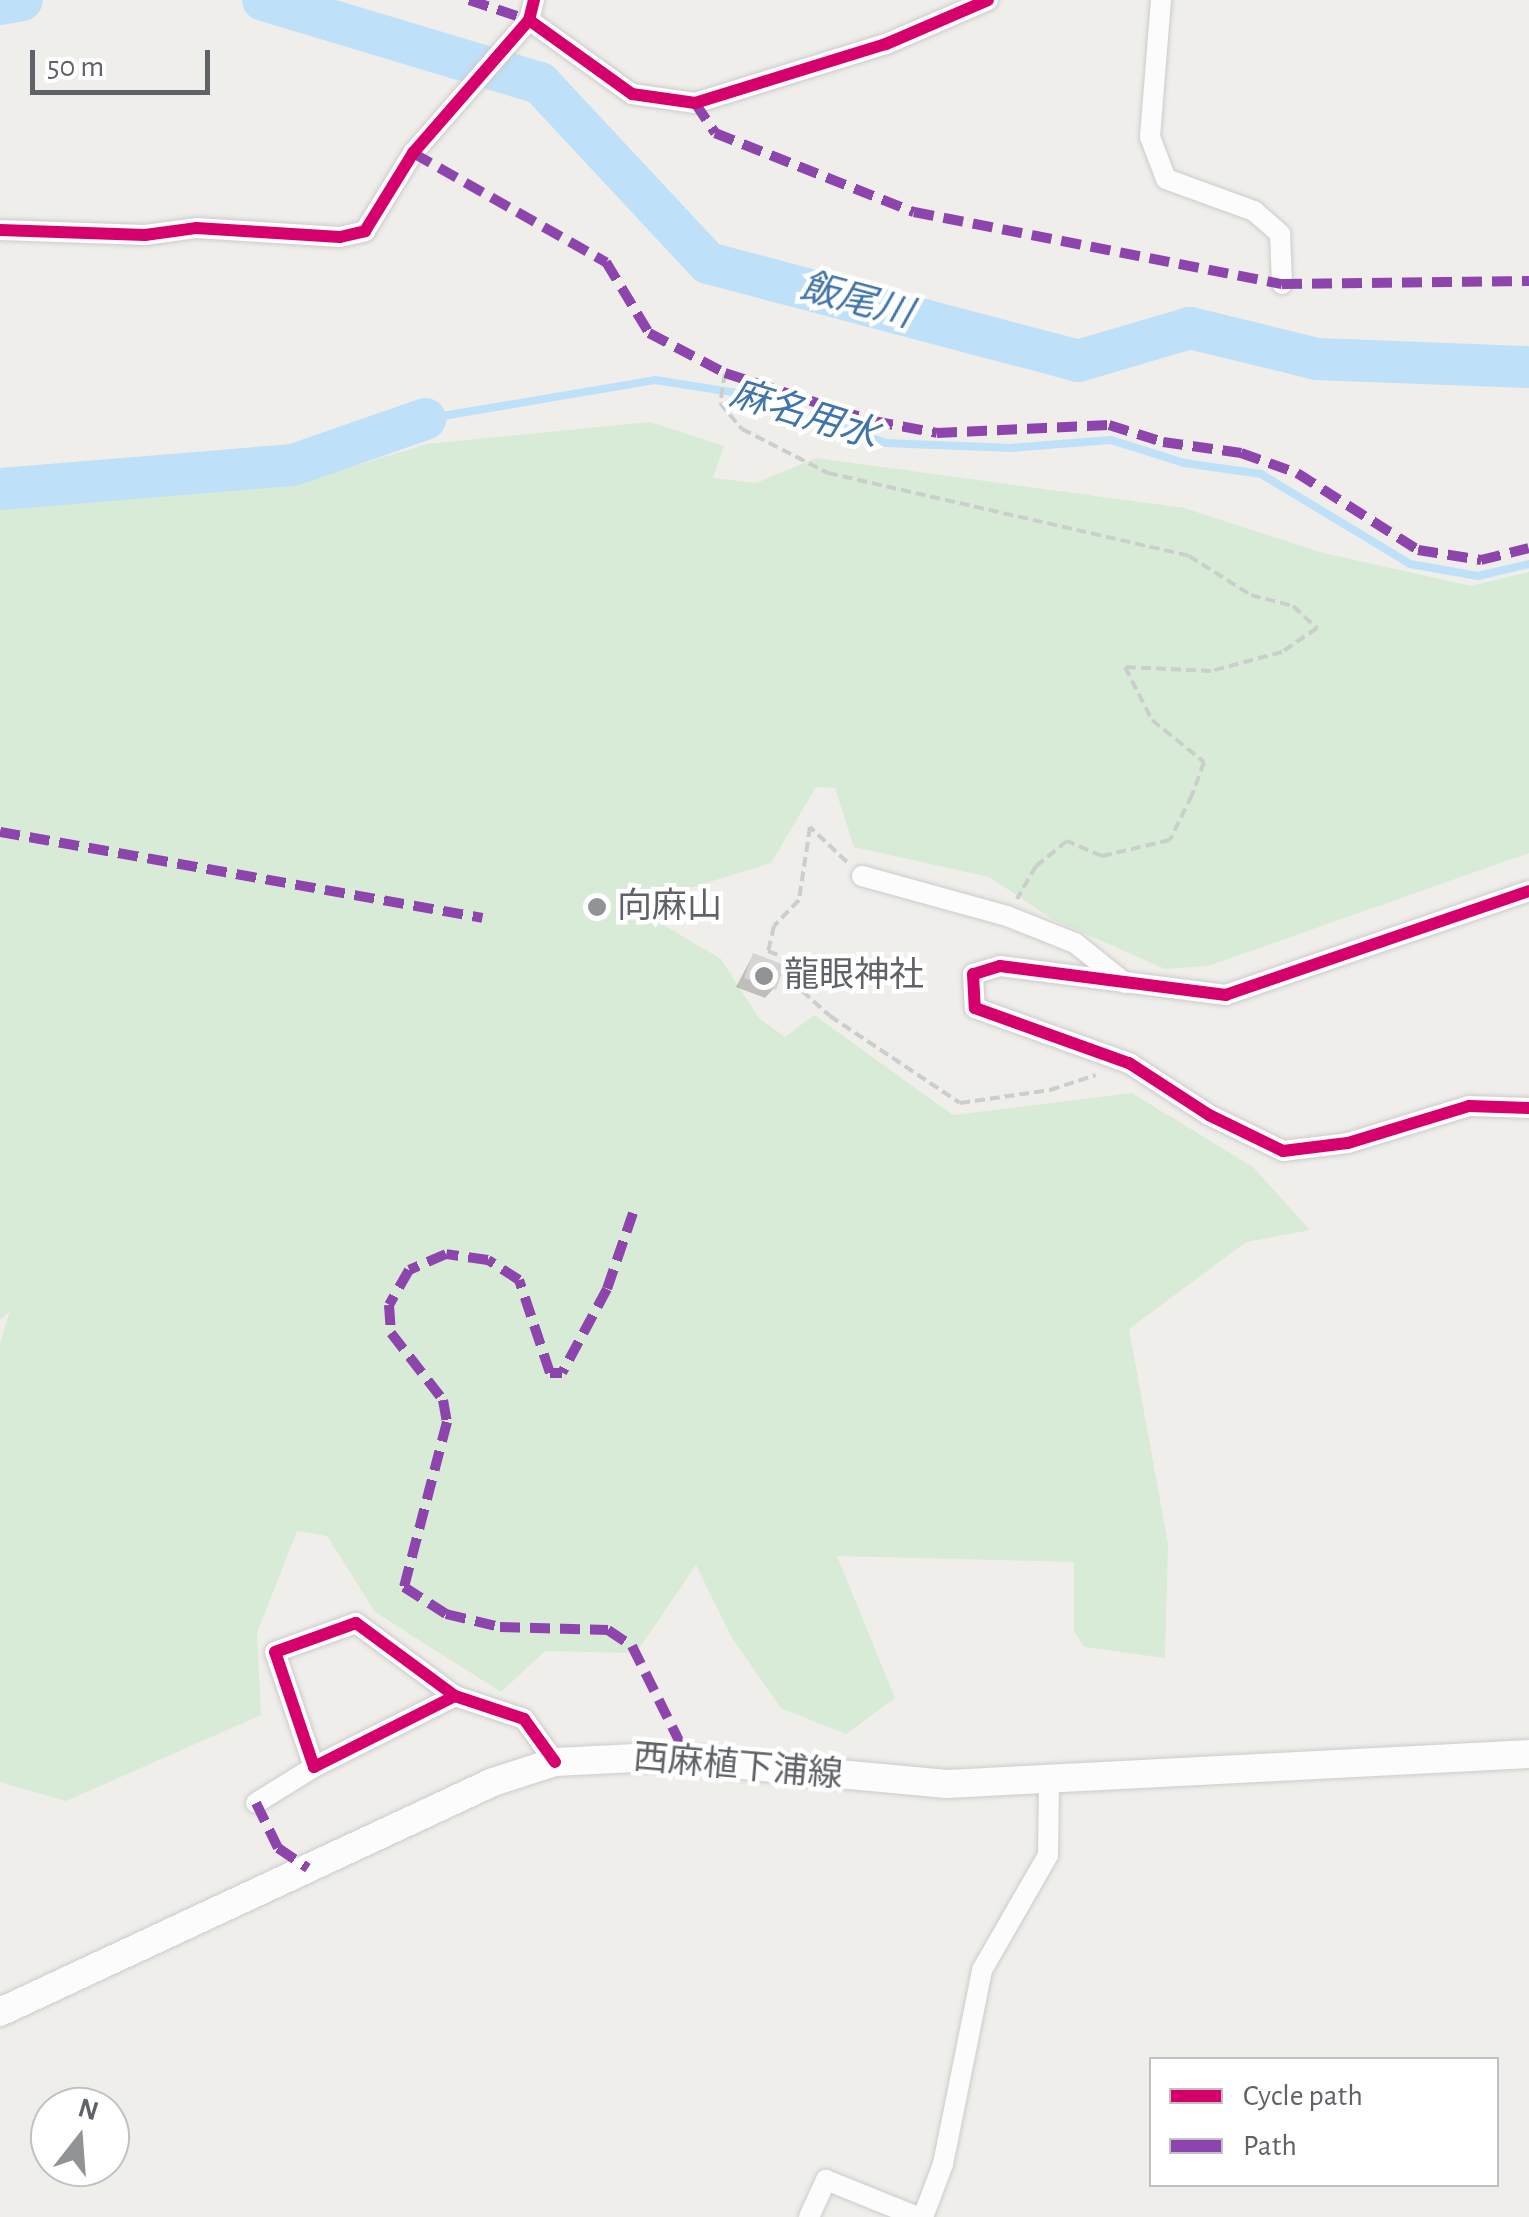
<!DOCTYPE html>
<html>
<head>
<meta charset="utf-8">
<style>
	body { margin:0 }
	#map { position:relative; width:1529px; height:2217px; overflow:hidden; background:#efeeea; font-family:"Alegreya Sans","Noto Sans JP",sans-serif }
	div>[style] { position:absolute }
	.green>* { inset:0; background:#d8ebd6 }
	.shadow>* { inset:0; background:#0003 }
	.stream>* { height:8px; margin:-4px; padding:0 4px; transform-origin:4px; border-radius:4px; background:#bfe0f9 }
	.river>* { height:42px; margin:-21px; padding:0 21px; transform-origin:21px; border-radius:21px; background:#bfe0f9 }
	.building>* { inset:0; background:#d6d5d3 }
	.path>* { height:4px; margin-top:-2px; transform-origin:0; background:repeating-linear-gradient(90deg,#cacfcc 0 10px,transparent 0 15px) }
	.roads { filter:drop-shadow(0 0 2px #cbcccc) drop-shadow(0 0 2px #cbcccc) }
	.street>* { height:20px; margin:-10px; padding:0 10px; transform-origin:10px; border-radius:10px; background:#fdfcfc }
	.secondary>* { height:28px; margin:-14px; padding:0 14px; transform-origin:14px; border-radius:14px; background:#fdfcfc }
	.quiet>* { height:10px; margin-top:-5px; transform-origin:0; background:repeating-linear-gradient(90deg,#8e44ad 0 20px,transparent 0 30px) }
	.cycleway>* { height:12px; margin:-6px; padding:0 6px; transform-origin:6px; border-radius:6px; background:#d6006c }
	.dots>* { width:28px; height:28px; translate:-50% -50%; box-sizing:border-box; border:5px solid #fff; border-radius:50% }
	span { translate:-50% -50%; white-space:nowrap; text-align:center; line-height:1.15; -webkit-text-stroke:9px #fff; paint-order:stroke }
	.poi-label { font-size:35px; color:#5f6368 }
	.left { translate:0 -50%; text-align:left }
	.street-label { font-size:35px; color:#5f6368 }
	.water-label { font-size:38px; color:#4174aa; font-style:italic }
	.legend { position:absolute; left:1149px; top:2057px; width:350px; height:130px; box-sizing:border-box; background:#fff; border:2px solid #bfc1c3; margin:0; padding:12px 18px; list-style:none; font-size:30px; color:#5f6368 }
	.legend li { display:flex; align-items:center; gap:20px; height:50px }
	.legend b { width:50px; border:2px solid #bfc1c3 }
	.north { position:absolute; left:30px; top:2087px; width:100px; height:100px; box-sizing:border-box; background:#fff; border:2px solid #bfc1c3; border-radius:50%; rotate:17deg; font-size:28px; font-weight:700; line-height:40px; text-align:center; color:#5f6368 }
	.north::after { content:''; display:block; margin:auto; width:35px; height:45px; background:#919496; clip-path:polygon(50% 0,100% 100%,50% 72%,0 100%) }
	.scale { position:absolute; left:30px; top:50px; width:180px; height:45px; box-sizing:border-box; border:5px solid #5f6368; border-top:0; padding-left:12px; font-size:30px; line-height:35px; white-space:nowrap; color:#5f6368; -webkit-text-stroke:8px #fff; paint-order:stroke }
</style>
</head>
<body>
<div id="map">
	<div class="green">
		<div style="clip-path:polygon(650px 422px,724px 446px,713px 478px,756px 483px,816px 458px,1184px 508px,1323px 553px,1471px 586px,1529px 572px,1529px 853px,1208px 966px,1165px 969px,1052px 919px,989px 877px,854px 847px,835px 788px,816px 787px,771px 863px,631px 906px,721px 959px,759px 1018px,785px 1037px,814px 1015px,953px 1115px,1132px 1093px,1253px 1167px,1310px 1230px,1246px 1242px,1129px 1329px,1168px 1544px,1165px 1658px,1084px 1647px,1074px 1631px,1074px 1562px,837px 1556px,895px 1698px,846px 1734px,781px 1708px,732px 1638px,696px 1565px,636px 1653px,545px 1651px,501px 1692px,375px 1612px,327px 1536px,297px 1531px,257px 1633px,261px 1715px,66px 1801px,0 1782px,0 1343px,10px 1311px,0 1320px,0 503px,311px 479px,427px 444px)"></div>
	</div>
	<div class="shadow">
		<div style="clip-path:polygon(753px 955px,774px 988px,765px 998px,736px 987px)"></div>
	</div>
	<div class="stream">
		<div style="left:425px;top:419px;width:233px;rotate:-9.6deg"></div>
		<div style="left:655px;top:380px;width:109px;rotate:8.9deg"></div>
		<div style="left:763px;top:397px;width:131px;rotate:20.5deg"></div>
		<div style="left:886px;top:443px;width:124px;rotate:2.3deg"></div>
		<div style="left:1010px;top:448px;width:101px;rotate:-4.5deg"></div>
		<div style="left:1111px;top:440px;width:77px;rotate:17.5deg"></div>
		<div style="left:1184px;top:463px;width:78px;rotate:8.1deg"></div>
		<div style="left:1261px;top:474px;width:174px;rotate:31.1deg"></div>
		<div style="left:1410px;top:564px;width:69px;rotate:10deg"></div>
		<div style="left:1478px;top:576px;width:52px;rotate:-13.2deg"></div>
	</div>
	<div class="river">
		<div style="left:263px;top:0;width:289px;rotate:16.7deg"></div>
		<div style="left:540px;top:83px;width:246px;rotate:47deg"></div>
		<div style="left:708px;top:263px;width:383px;rotate:14.8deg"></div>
		<div style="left:1078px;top:361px;width:117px;rotate:-16.4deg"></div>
		<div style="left:1190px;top:328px;width:131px;rotate:13.7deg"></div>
		<div style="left:1317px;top:359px;width:212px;rotate:2.2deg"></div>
		<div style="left:0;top:4px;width:22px;rotate:-10deg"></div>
		<div style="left:0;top:489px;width:294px;rotate:-4.7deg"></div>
		<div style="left:293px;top:465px;width:140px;rotate:-19.2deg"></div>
	</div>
	<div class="building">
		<div style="clip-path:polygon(753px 953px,785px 965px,776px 990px,744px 978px)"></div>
	</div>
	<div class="path">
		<div style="left:725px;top:373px;width:30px;rotate:99deg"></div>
		<div style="left:720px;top:403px;width:34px;rotate:50deg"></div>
		<div style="left:742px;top:429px;width:97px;rotate:27.1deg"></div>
		<div style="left:828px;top:473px;width:370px;rotate:12.9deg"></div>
		<div style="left:1189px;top:556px;width:73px;rotate:32.2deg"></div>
		<div style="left:1251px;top:595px;width:43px;rotate:14.7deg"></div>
		<div style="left:1293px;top:606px;width:33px;rotate:43deg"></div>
		<div style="left:1317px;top:628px;width:42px;rotate:145.6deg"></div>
		<div style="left:1282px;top:652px;width:73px;rotate:165deg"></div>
		<div style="left:1211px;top:671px;width:86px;rotate:-177.3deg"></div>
		<div style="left:1125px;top:667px;width:59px;rotate:63deg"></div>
		<div style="left:1152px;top:720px;width:67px;rotate:38.9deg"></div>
		<div style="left:1204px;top:762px;width:35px;rotate:110deg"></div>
		<div style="left:1192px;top:795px;width:50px;rotate:116.1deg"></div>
		<div style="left:1170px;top:840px;width:70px;rotate:166.8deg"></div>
		<div style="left:1102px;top:856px;width:38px;rotate:-157deg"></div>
		<div style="left:1067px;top:841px;width:40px;rotate:141deg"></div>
		<div style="left:1036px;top:866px;width:38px;rotate:120deg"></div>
		<div style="left:847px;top:862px;width:51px;rotate:-136.6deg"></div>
		<div style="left:810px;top:827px;width:74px;rotate:98.6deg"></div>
		<div style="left:799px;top:900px;width:36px;rotate:134deg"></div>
		<div style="left:774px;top:926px;width:26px;rotate:103deg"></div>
		<div style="left:768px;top:951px;width:27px;rotate:22deg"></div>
		<div style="left:793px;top:961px;width:20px;rotate:96deg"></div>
		<div style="left:791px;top:981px;width:52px;rotate:41.9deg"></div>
		<div style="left:830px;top:1016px;width:156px;rotate:33.8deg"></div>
		<div style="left:960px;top:1103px;width:91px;rotate:-8.2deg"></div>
		<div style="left:1050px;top:1090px;width:48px;rotate:-18.1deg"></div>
	</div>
	<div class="roads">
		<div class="street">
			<div style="left:1161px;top:0;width:137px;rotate:94.6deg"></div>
			<div style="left:1150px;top:137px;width:45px;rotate:69.1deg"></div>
			<div style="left:1166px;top:179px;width:94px;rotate:20deg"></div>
			<div style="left:1254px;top:211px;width:35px;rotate:41deg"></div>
			<div style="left:1280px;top:234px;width:50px;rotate:87.7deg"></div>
			<div style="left:529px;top:20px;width:127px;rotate:35.7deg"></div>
			<div style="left:632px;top:94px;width:64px;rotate:8.1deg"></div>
			<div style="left:695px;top:103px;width:200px;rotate:-17.2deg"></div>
			<div style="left:886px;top:44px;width:111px;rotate:-23.3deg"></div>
			<div style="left:0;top:230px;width:145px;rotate:2deg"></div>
			<div style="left:145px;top:235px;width:51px;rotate:-7.8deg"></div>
			<div style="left:196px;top:228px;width:144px;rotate:3.6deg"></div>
			<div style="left:340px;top:237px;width:26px;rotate:-13deg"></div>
			<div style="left:365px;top:231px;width:92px;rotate:-58.4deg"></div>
			<div style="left:413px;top:153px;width:176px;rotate:-48.9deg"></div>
			<div style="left:529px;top:20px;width:21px;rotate:-76deg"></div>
			<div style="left:862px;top:876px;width:150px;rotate:15.4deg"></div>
			<div style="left:1007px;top:916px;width:73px;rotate:21.7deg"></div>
			<div style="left:1075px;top:943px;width:64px;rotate:38.7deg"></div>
			<div style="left:1529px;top:891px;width:320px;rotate:161.1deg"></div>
			<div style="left:1226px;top:995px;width:228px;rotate:-172.7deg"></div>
			<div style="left:1000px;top:966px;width:28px;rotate:163deg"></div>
			<div style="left:973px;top:974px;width:34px;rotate:87deg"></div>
			<div style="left:975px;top:1008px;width:164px;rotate:19.7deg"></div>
			<div style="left:1129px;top:1063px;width:95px;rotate:33deg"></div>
			<div style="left:1209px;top:1115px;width:82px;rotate:25.9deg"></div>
			<div style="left:1283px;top:1151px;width:65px;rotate:-7deg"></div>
			<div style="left:1348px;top:1143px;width:127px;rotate:-17deg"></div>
			<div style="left:1469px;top:1106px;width:60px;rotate:1.9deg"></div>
			<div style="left:455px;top:1696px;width:158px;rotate:153.3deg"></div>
			<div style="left:314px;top:1767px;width:121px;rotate:-108.7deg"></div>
			<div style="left:275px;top:1652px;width:86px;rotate:-19.7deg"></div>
			<div style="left:356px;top:1623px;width:123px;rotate:36.4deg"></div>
			<div style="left:455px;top:1696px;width:73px;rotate:18.4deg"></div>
			<div style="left:524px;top:1719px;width:53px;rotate:54.2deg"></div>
			<div style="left:256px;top:1803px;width:68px;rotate:-31.8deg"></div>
			<div style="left:809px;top:2217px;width:41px;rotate:-65.3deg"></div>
			<div style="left:826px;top:2180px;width:99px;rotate:21.9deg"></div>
			<div style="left:923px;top:2217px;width:57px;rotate:-69.3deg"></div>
			<div style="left:943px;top:2164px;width:198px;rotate:-78.6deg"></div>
			<div style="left:982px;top:1970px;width:133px;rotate:-60.1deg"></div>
			<div style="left:1048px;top:1855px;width:73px;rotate:-89.2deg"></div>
		</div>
		<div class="secondary">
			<div style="left:0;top:2012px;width:544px;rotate:-25.01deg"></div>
			<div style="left:493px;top:1782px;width:65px;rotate:-17.9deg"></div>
			<div style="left:555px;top:1762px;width:101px;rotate:-2.8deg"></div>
			<div style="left:656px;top:1757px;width:292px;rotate:5.3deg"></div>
			<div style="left:947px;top:1784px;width:583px;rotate:-2.95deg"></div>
		</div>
	</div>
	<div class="quiet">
		<div style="left:469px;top:0;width:63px;rotate:18.4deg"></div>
		<div style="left:695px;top:103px;width:36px;rotate:56deg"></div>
		<div style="left:715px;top:133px;width:214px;rotate:21.7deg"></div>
		<div style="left:914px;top:212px;width:375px;rotate:11.1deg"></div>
		<div style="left:1282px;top:284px;width:247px;rotate:-0.7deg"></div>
		<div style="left:413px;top:153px;width:222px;rotate:29.5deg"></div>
		<div style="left:606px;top:262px;width:83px;rotate:58.8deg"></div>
		<div style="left:649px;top:333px;width:86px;rotate:27.8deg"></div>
		<div style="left:725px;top:373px;width:156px;rotate:18deg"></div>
		<div style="left:873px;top:421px;width:65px;rotate:10.6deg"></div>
		<div style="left:937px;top:433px;width:172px;rotate:-2.7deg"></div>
		<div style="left:1109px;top:425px;width:57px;rotate:17.5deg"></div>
		<div style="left:1163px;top:442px;width:79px;rotate:8deg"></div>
		<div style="left:1241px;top:453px;width:59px;rotate:19.7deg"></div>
		<div style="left:1297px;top:473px;width:143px;rotate:32.5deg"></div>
		<div style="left:1418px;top:550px;width:64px;rotate:9deg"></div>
		<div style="left:1481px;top:560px;width:49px;rotate:-14deg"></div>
		<div style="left:0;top:832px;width:490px;rotate:10.1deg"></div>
		<div style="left:633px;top:1213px;width:80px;rotate:108.9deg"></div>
		<div style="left:607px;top:1289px;width:95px;rotate:118.2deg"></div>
		<div style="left:562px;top:1373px;width:12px;rotate:180deg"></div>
		<div style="left:550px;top:1373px;width:98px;rotate:-108.4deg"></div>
		<div style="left:519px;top:1280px;width:37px;rotate:-147deg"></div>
		<div style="left:488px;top:1260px;width:42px;rotate:-171.9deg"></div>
		<div style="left:446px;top:1254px;width:40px;rotate:156.6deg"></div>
		<div style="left:409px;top:1270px;width:40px;rotate:119.7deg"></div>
		<div style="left:389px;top:1305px;width:28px;rotate:86deg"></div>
		<div style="left:391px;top:1333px;width:85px;rotate:52.2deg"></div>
		<div style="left:443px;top:1400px;width:22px;rotate:80deg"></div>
		<div style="left:447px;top:1422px;width:171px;rotate:104.6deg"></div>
		<div style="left:404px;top:1587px;width:50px;rotate:32.7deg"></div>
		<div style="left:446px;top:1614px;width:56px;rotate:13.5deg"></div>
		<div style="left:500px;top:1627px;width:108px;rotate:1.6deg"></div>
		<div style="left:608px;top:1630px;width:29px;rotate:34deg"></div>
		<div style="left:632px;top:1646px;width:126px;rotate:63.6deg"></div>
		<div style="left:256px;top:1803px;width:50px;rotate:63.9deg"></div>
		<div style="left:278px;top:1848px;width:36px;rotate:34deg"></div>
	</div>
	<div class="cycleway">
		<div style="left:529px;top:20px;width:127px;rotate:35.7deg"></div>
		<div style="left:632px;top:94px;width:64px;rotate:8.1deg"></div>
		<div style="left:695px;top:103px;width:200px;rotate:-17.2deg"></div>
		<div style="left:886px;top:44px;width:111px;rotate:-23.3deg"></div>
		<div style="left:0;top:230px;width:145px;rotate:2deg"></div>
		<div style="left:145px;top:235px;width:51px;rotate:-7.8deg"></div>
		<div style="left:196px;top:228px;width:144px;rotate:3.6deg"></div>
		<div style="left:340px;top:237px;width:26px;rotate:-13deg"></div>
		<div style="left:365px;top:231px;width:92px;rotate:-58.4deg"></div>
		<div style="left:413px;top:153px;width:176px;rotate:-48.9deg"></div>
		<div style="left:529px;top:20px;width:21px;rotate:-76deg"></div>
		<div style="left:1529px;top:891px;width:320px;rotate:161.1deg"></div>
		<div style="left:1226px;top:995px;width:228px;rotate:-172.7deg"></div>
		<div style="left:1000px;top:966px;width:28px;rotate:163deg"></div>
		<div style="left:973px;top:974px;width:34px;rotate:87deg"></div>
		<div style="left:975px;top:1008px;width:164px;rotate:19.7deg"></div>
		<div style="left:1129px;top:1063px;width:95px;rotate:33deg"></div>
		<div style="left:1209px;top:1115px;width:82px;rotate:25.9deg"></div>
		<div style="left:1283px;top:1151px;width:65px;rotate:-7deg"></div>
		<div style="left:1348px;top:1143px;width:127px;rotate:-17deg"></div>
		<div style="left:1469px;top:1106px;width:60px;rotate:1.9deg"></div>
		<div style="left:455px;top:1696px;width:158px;rotate:153.3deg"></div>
		<div style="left:314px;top:1767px;width:121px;rotate:-108.7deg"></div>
		<div style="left:275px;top:1652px;width:86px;rotate:-19.7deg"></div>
		<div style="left:356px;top:1623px;width:123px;rotate:36.4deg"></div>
		<div style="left:455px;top:1696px;width:73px;rotate:18.4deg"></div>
		<div style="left:524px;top:1719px;width:53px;rotate:54.2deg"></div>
	</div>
	<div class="dots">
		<div style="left:597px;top:907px;background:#919496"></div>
		<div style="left:764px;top:976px;background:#919496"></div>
	</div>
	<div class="poi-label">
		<span class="left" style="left:617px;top:907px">向麻山</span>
		<span class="left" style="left:784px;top:976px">龍眼神社</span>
	</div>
	<div class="street-label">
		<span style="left:738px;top:1767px;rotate:5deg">西麻植下浦線</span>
	</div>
	<div class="water-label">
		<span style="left:856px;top:302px;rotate:15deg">飯尾川</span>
		<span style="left:804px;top:416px;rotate:17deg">麻名用水</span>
	</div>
	<ul class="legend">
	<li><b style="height:12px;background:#d6006c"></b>Cycle path</li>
	<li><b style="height:12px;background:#8e44ad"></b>Path</li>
	</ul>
	<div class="north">N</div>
	<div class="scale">50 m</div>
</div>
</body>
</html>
